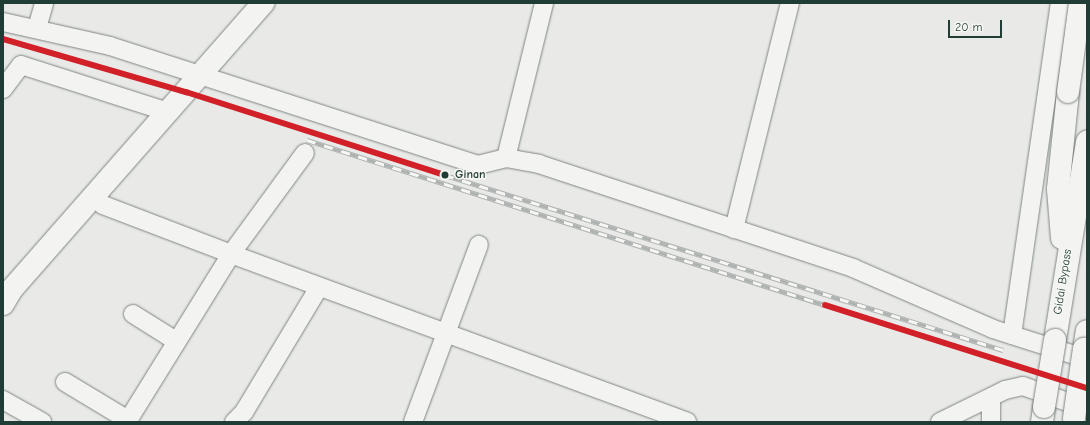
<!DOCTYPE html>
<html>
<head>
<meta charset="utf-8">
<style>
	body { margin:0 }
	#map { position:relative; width:1090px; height:425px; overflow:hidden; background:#e9eae8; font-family:"Comic Neue",sans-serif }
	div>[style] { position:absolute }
	.roads { filter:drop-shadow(0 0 1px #7f8583) drop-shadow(0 0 1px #7f8583) }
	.minor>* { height:18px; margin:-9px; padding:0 9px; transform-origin:9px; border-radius:9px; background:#f3f3f1 }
	.tertiary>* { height:22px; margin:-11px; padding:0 11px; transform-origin:11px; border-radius:11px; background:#f3f3f1 }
	.trunk>* { height:22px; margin:-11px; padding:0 11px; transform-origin:11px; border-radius:11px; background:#f3f3f1 }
	.rail>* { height:4.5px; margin-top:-2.25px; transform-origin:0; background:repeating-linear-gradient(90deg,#f6f6f2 0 9px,#aeb2b0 0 18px); box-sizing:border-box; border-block:1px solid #aeb2b0 }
	.bridges { filter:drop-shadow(0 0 1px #7f8583) drop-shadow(0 0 1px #7f8583) }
	.trunk-bridge>* { height:22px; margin:-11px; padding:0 11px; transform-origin:11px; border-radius:11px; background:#f3f3f1 }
	.rail-1>* { height:6px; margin:-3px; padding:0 3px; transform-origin:3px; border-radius:3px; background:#d12027 }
	.dots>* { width:11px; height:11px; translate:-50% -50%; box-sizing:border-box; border:2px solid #f6f6f2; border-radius:50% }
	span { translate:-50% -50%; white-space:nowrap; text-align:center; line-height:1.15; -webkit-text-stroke:3px #f6f6f2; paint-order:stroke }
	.stop-label { font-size:12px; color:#1f3d34; font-weight:700 }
	.left { translate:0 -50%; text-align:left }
	.street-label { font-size:12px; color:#1f3d34 }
	.frame { position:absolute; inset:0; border:4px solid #1f3d34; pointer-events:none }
	.scale { position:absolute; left:948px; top:20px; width:54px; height:18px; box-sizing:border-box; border:2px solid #1f3d34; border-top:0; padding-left:5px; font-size:12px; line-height:14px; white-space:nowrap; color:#1f3d34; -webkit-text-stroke:3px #f6f6f2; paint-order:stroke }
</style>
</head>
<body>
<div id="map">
	<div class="roads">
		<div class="minor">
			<div style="left:3px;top:22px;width:110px;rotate:12.6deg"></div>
			<div style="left:110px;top:46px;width:387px;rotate:17.9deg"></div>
			<div style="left:478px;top:165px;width:29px;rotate:-14deg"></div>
			<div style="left:506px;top:158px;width:34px;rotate:10deg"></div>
			<div style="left:539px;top:164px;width:331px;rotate:18.3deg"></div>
			<div style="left:853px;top:268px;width:153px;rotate:23.5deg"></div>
			<div style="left:993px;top:329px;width:99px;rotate:17.7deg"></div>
			<div style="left:37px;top:28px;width:26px;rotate:-74deg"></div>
			<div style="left:3px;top:89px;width:30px;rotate:-53deg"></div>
			<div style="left:21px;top:65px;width:154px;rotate:17.7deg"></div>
			<div style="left:506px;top:158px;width:160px;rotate:-76.2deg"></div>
			<div style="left:92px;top:196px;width:14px;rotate:39deg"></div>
			<div style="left:103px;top:205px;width:137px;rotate:20.9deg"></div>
			<div style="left:231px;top:254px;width:486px;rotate:20.2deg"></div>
			<div style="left:734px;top:229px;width:233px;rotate:-76.1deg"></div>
			<div style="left:133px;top:314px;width:51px;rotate:32.1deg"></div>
			<div style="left:1012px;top:335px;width:335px;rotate:-81.8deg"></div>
			<div style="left:65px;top:382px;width:74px;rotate:31.1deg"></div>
			<div style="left:991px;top:399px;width:23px;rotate:90deg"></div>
			<div style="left:3px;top:400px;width:45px;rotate:29.4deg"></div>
			<div style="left:127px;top:422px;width:198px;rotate:-58.2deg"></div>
			<div style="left:231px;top:254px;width:125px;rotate:-53.8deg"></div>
			<div style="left:234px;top:422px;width:14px;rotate:-45deg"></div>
			<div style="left:244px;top:412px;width:146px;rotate:-59deg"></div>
			<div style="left:413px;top:422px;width:189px;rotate:-69.6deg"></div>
			<div style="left:940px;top:422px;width:72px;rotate:-26.2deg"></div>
			<div style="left:1005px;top:390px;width:18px;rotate:-13deg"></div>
			<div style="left:1023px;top:386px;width:68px;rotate:19.8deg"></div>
		</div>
		<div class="tertiary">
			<div style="left:3px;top:304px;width:17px;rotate:-59deg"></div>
			<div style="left:12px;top:289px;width:381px;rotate:-48.7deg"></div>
		</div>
		<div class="trunk">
			<div style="left:1062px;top:238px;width:49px;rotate:-94.7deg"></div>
			<div style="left:1058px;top:189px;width:98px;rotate:-84.1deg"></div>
			<div style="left:1055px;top:340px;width:201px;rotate:-80.8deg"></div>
			<div style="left:1084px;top:349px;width:18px;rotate:-81deg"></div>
			<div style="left:1042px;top:422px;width:15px;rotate:-82deg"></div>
		</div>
	</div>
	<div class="rail">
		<div style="left:307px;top:140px;width:544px;rotate:17.67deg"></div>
		<div style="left:445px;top:175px;width:585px;rotate:17.41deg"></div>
	</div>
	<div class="bridges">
		<div class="trunk-bridge">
			<div style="left:1068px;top:92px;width:90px;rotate:-82.3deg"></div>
			<div style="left:1044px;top:407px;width:68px;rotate:-80.7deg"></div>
			<div style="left:1074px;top:418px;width:70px;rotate:-81.8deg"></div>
		</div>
	</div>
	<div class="rail-1">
		<div style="left:3px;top:39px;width:191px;rotate:16.2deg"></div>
		<div style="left:186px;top:92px;width:272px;rotate:17.8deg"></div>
		<div style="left:825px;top:305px;width:275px;rotate:17.6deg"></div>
	</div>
	<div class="dots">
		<div style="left:445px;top:175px;background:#1f3d34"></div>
	</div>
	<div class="stop-label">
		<span class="left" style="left:455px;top:175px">Ginan</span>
	</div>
	<div class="street-label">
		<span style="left:1063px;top:282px;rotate:-81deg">Gidai Bypass</span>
	</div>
	<div class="frame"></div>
	<div class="scale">20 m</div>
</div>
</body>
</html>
